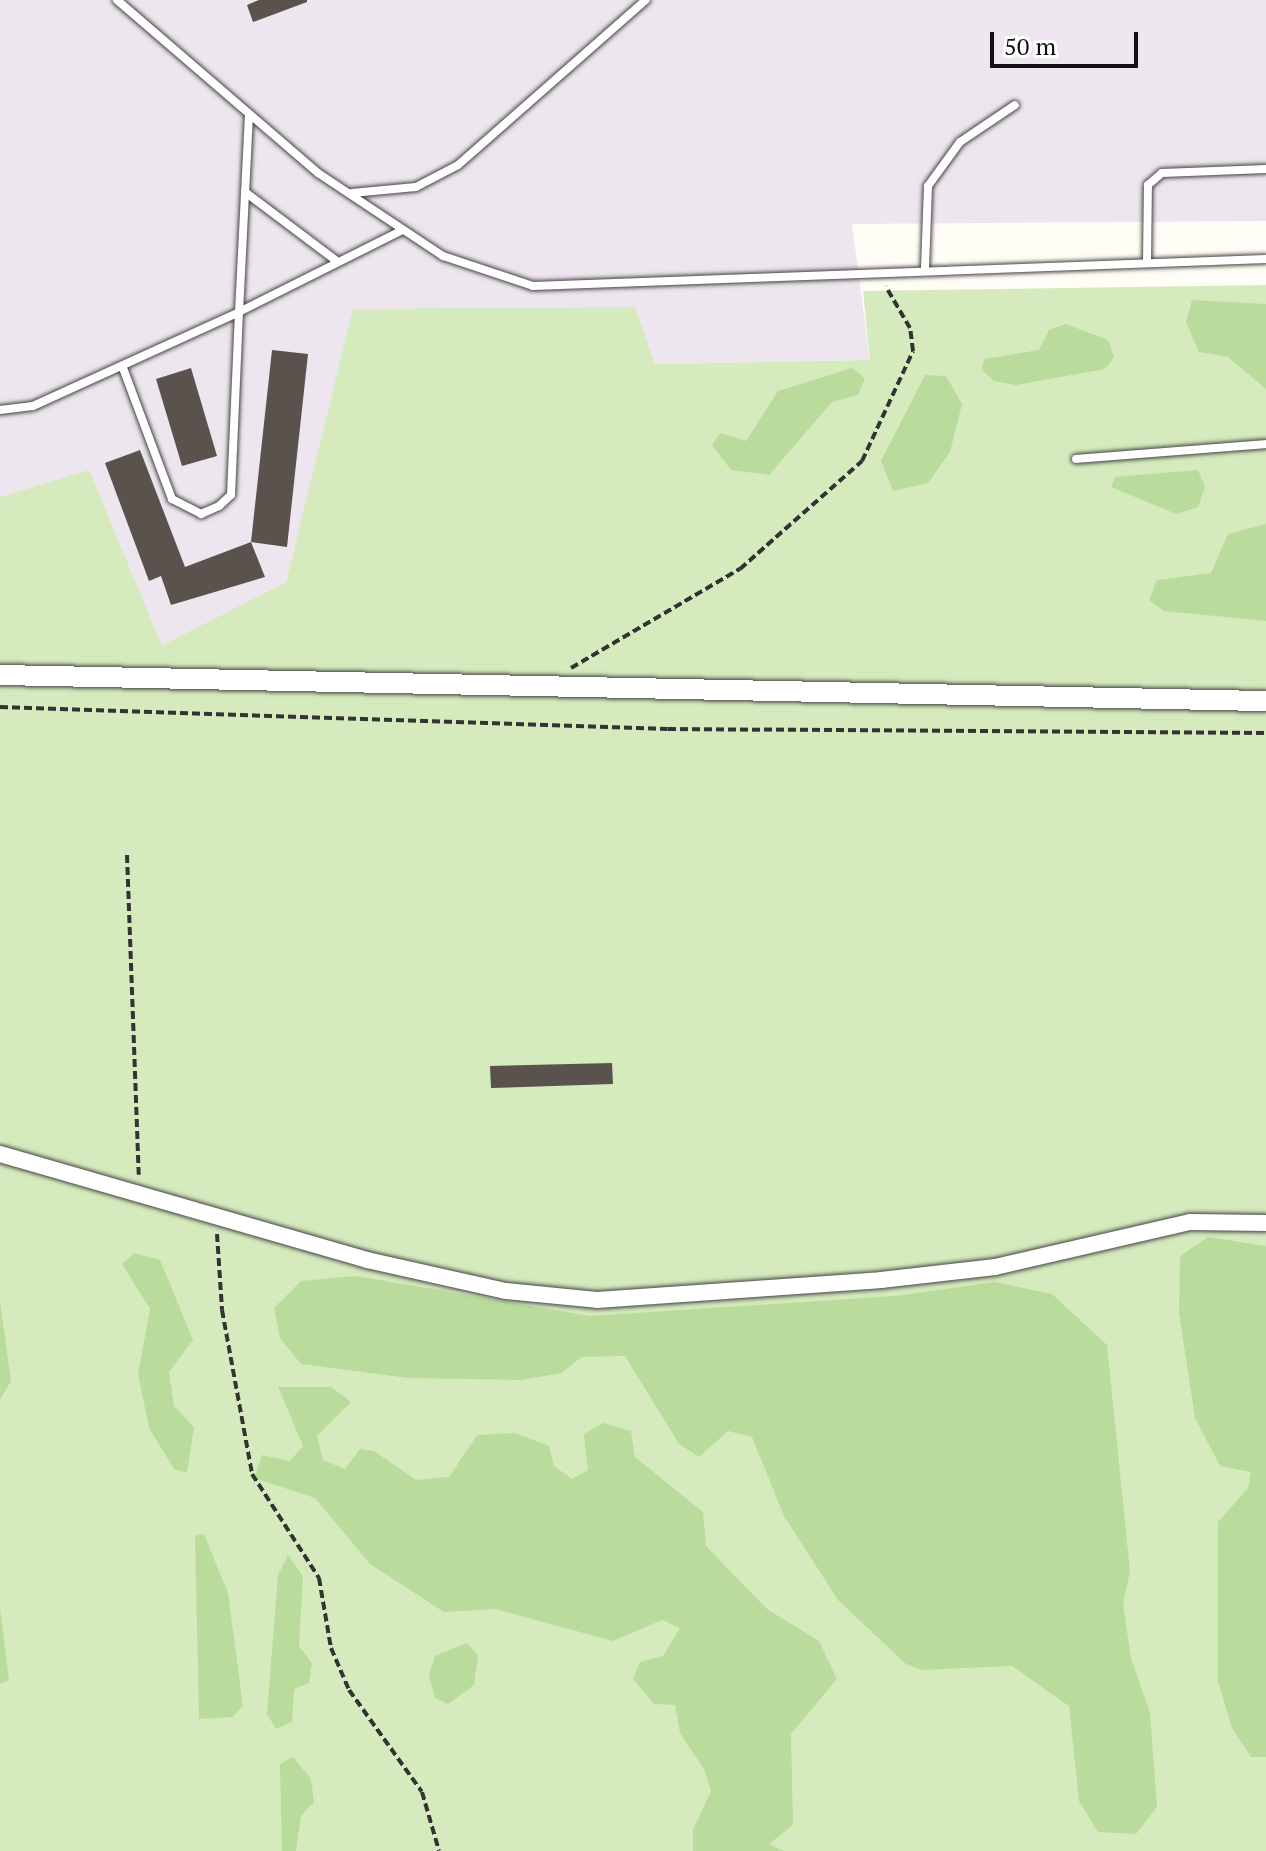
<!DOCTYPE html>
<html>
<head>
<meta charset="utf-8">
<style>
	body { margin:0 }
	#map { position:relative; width:1266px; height:1851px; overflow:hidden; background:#fffdf5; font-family:"PT Serif",serif }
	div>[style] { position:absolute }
	.industrial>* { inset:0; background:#eee6ef }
	.green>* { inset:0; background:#d5ebbd }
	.forest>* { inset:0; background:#b9dc9c }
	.building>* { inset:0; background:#5a524d }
	.path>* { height:4px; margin-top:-2px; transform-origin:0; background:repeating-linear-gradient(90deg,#333 0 8px,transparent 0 12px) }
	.roads { filter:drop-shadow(0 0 2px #444) drop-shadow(0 0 2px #444) }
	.service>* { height:8px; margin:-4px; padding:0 4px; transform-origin:4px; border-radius:4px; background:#fff }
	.minor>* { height:16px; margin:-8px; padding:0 8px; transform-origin:8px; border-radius:8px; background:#fff }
	.tertiary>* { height:20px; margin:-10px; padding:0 10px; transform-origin:10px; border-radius:10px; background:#fff }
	span { translate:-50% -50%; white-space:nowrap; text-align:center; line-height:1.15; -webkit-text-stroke:8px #fff; paint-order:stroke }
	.scale { position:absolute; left:990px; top:32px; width:148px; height:36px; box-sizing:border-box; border:4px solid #111; border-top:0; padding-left:10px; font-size:24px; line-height:28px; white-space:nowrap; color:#111; -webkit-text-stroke:6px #fff; paint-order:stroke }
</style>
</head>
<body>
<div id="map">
	<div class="industrial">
		<div style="clip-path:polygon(0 0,1266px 0,1266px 221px,852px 224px,870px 360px,655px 364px,354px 309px,286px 582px,162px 645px,89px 471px,0 497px)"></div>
	</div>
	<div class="green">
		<div style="clip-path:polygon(1266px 285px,1266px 1851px,0 1851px,0 497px,89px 470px,162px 645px,286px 582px,353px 309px,635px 307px,655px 364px,870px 360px,863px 291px)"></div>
	</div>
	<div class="forest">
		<div style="clip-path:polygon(1192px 300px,1266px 304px,1266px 389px,1228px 357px,1199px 352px,1186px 322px)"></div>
		<div style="clip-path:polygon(1066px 324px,1108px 340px,1114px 357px,1105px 369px,1016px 385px,994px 381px,982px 370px,984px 359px,1039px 350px,1049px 330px)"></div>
		<div style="clip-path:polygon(852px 368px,865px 378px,858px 395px,832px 402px,769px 475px,731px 470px,712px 445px,721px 433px,746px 441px,778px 391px)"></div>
		<div style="clip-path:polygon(925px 375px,946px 376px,962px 404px,950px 452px,928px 483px,893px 491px,881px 461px)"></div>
		<div style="clip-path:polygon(1198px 470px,1205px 487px,1198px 507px,1176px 514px,1111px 487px,1115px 477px)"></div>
		<div style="clip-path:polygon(1266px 524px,1266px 621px,1164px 611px,1149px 600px,1157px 580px,1211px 573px,1228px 534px)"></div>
		<div style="clip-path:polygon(1208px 1237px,1266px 1246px,1266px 1757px,1251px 1757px,1232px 1728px,1218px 1681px,1218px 1522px,1248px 1488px,1251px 1472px,1220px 1466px,1195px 1418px,1179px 1313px,1180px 1256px)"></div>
		<div style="clip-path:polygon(134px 1253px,160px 1260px,193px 1340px,169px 1372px,174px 1406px,194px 1427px,187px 1473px,174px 1469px,149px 1428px,138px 1374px,150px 1309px,122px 1264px)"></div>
		<div style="clip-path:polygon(356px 1276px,590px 1316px,895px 1296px,995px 1282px,1052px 1294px,1107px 1345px,1130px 1571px,1123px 1604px,1131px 1658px,1150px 1713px,1157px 1807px,1136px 1834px,1098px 1832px,1079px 1801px,1069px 1706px,1012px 1666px,921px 1670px,906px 1664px,838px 1600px,784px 1516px,752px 1437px,728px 1431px,699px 1457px,679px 1444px,625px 1356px,581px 1357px,562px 1373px,521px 1380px,408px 1378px,301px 1364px,280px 1338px,274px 1308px,301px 1281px)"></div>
		<div style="clip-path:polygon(0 1301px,11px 1381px,0 1400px)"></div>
		<div style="clip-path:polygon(278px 1387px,331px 1387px,351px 1402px,317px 1436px,323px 1460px,345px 1469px,360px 1449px,374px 1451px,416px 1480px,449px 1477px,477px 1435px,515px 1433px,549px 1446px,554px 1466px,572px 1479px,588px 1470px,584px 1434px,603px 1423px,631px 1431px,635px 1457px,703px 1512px,706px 1546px,767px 1609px,819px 1641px,837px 1679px,791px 1734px,793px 1825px,769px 1844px,784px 1851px,693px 1851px,693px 1830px,711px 1791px,704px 1769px,680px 1733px,675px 1705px,654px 1704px,633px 1679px,640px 1662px,663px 1656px,680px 1628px,662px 1620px,613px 1641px,495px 1609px,444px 1612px,370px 1564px,315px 1498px,254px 1478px,262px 1455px,290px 1461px,303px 1446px)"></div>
		<div style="clip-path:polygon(204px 1534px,228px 1593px,243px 1706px,232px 1717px,199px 1719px,195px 1536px)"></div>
		<div style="clip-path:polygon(288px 1555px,303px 1576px,299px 1646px,312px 1663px,309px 1683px,294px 1689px,292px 1722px,276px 1729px,267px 1714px,278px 1575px)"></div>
		<div style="clip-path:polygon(0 1608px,9px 1680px,0 1684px)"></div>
		<div style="clip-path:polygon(467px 1643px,478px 1655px,474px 1685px,448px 1704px,435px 1698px,429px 1675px,435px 1656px)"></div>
		<div style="clip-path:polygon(293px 1757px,311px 1779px,314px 1802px,301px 1816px,296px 1851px,282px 1851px,280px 1764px)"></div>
	</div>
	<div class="building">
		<div style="clip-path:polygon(259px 0,307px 0,307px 2px,253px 22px,247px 5px)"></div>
		<div style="clip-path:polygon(272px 350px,308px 354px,287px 547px,251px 542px)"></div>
		<div style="clip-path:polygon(191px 368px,217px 456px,182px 466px,156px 379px)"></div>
		<div style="clip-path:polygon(140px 450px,185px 567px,251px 542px,265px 577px,171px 605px,161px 576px,149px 581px,105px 463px)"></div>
		<div style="clip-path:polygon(612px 1063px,613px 1084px,491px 1088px,490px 1066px)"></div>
	</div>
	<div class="path">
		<div style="left:571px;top:668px;width:196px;rotate:-30.4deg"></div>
		<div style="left:740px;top:569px;width:163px;rotate:-41.5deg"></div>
		<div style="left:862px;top:461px;width:121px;rotate:-65.1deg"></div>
		<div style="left:913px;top:351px;width:23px;rotate:-97deg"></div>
		<div style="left:910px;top:328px;width:48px;rotate:-120.3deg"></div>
		<div style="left:0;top:707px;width:668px;rotate:1.89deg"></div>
		<div style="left:668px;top:729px;width:598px;rotate:0.38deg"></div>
		<div style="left:127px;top:855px;width:320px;rotate:87.9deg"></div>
		<div style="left:217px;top:1234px;width:76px;rotate:86.2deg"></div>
		<div style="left:222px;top:1310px;width:167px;rotate:79.6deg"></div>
		<div style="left:252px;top:1474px;width:124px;rotate:57.2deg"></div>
		<div style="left:319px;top:1578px;width:71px;rotate:80.3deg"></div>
		<div style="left:331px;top:1648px;width:46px;rotate:66.8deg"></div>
		<div style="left:349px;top:1690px;width:125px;rotate:54.4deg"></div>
		<div style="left:422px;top:1792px;width:61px;rotate:73.9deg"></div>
	</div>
	<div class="roads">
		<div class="service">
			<div style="left:117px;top:0;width:265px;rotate:40.7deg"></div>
			<div style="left:318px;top:173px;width:150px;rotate:33.6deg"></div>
			<div style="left:443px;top:256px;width:95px;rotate:18.4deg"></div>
			<div style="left:533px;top:286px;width:733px;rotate:-2.11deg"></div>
			<div style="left:245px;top:192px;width:116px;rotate:37deg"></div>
			<div style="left:352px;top:193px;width:64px;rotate:-5.4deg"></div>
			<div style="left:416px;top:187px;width:47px;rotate:-27.6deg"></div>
			<div style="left:458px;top:165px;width:250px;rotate:-41.3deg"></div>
			<div style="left:1147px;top:262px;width:77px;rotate:-89.3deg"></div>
			<div style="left:1148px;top:185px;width:18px;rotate:-41deg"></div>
			<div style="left:1162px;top:173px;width:104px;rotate:-2.2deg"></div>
			<div style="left:925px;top:268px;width:82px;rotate:-87.9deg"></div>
			<div style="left:928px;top:186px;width:54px;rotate:-54deg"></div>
			<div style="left:960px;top:142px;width:66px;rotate:-33.9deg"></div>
			<div style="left:123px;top:368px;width:140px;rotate:69.5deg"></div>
			<div style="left:172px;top:499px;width:33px;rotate:27deg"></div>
			<div style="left:201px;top:514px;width:20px;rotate:-24deg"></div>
			<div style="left:219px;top:506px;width:16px;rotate:-43deg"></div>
			<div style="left:231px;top:495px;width:183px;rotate:-87.5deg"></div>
			<div style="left:239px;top:312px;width:183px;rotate:-26.6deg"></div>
			<div style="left:0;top:410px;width:33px;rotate:-7deg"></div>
			<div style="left:33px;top:406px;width:226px;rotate:-24.5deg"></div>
			<div style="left:239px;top:312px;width:197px;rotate:-87.1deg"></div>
			<div style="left:1076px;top:459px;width:191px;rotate:-4.5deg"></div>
		</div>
		<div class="minor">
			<div style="left:0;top:1154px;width:382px;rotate:16.1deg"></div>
			<div style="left:367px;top:1260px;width:142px;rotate:12.6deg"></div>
			<div style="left:506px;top:1291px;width:91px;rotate:5.6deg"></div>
			<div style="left:597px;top:1300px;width:285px;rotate:-4deg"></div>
			<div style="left:881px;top:1280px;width:115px;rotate:-6.5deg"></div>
			<div style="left:995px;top:1267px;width:200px;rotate:-13deg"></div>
			<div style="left:1190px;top:1222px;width:76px;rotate:0.8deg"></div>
		</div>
		<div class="tertiary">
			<div style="left:0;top:675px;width:1266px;rotate:1.18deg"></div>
		</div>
	</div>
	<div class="scale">50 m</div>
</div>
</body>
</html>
